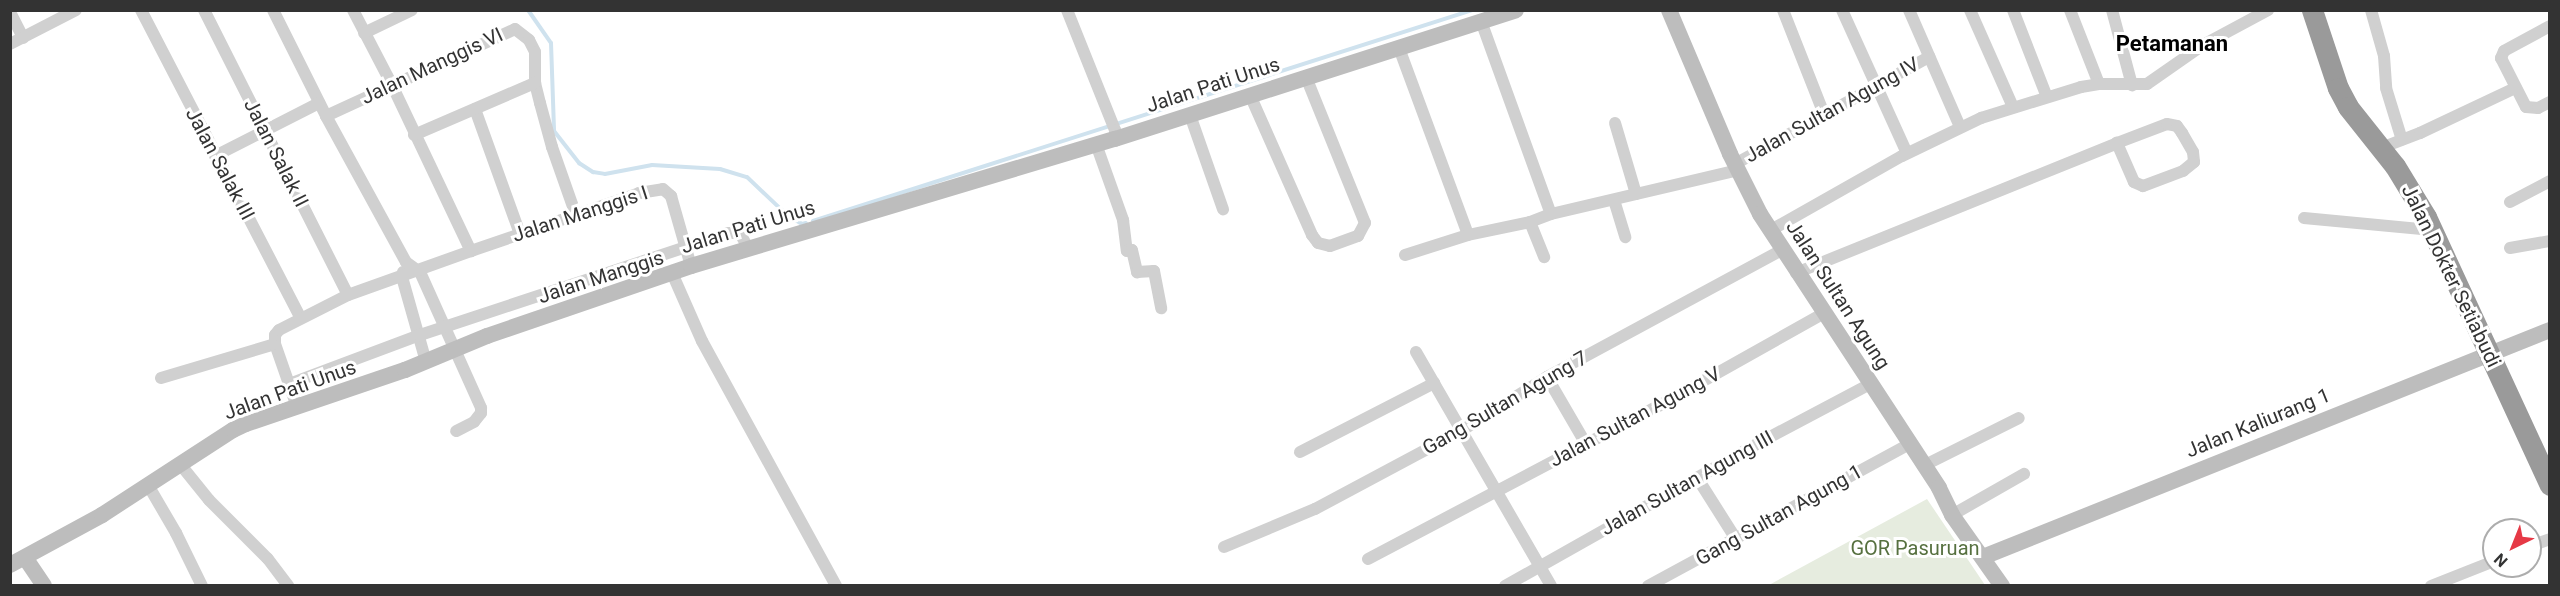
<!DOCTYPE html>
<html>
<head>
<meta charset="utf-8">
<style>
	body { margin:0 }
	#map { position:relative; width:2560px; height:596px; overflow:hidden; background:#fff; font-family:Roboto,sans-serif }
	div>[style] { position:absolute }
	.green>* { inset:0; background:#e6ecdf }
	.stream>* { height:4px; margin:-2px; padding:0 2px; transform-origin:2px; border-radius:2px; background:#cfe2ee }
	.street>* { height:12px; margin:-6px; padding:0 6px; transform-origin:6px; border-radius:6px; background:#d0d0d0 }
	.secondary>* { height:16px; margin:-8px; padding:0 8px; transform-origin:8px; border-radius:8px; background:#bdbdbd }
	.highway>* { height:21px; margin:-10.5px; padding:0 10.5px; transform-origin:10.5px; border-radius:10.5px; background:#9a9a9a }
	span { translate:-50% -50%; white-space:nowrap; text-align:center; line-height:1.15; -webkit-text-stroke:6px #fff; paint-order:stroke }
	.street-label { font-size:20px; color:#333 }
	.park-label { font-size:20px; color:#56703f }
	.quarter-label { font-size:22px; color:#000; font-weight:700 }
	.frame { position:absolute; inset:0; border:12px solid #333; pointer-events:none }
	.north { position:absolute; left:2482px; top:518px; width:60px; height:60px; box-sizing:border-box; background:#fff; border:2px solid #adadad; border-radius:50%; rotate:223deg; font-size:16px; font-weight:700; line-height:24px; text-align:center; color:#333 }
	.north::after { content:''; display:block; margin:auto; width:21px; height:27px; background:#e63946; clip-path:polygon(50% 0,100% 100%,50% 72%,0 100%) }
</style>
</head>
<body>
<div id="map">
	<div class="green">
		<div style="clip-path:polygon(1927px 499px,1985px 585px,1769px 585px)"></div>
	</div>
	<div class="stream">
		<div style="left:528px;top:10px;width:40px;rotate:55.1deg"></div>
		<div style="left:551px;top:43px;width:88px;rotate:88deg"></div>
		<div style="left:554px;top:131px;width:41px;rotate:52deg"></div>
		<div style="left:579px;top:163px;width:17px;rotate:33deg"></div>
		<div style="left:593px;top:172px;width:12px;rotate:9deg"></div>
		<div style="left:605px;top:174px;width:48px;rotate:-10.8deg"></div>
		<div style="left:652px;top:165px;width:68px;rotate:3.4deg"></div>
		<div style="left:720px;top:169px;width:28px;rotate:17deg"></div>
		<div style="left:747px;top:177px;width:55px;rotate:43.5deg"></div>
		<div style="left:787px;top:215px;width:17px;rotate:31deg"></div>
		<div style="left:802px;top:224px;width:4px;rotate:-14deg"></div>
		<div style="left:813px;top:221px;width:692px;rotate:-17.75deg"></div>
	</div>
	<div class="street">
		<div style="left:141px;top:10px;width:346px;rotate:62.6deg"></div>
		<div style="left:204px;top:10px;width:319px;rotate:63.2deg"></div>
		<div style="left:273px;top:10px;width:119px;rotate:63.4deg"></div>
		<div style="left:326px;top:116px;width:166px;rotate:61.3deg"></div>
		<div style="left:406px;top:262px;width:17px;rotate:36deg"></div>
		<div style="left:420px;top:272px;width:149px;rotate:65.8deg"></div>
		<div style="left:481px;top:408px;width:5px;rotate:90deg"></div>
		<div style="left:481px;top:413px;width:11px;rotate:128deg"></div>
		<div style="left:474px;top:422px;width:20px;rotate:153deg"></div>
		<div style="left:353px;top:10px;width:85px;rotate:62.5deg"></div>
		<div style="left:392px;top:85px;width:184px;rotate:64.6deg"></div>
		<div style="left:1067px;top:10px;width:129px;rotate:68.2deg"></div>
		<div style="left:1115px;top:130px;width:9px;rotate:90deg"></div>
		<div style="left:1783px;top:10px;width:112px;rotate:68.5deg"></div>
		<div style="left:1842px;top:10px;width:157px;rotate:65.6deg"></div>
		<div style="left:1909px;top:10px;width:128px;rotate:66.4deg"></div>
		<div style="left:1970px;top:10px;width:106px;rotate:66.1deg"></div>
		<div style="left:2013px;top:10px;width:93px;rotate:68.7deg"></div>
		<div style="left:2070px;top:10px;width:79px;rotate:68.6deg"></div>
		<div style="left:2112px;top:10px;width:78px;rotate:75.1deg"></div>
		<div style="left:2371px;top:10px;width:48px;rotate:74.2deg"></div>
		<div style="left:2384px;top:56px;width:32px;rotate:86deg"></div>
		<div style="left:2386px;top:88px;width:54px;rotate:72.9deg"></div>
		<div style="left:10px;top:12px;width:29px;rotate:63deg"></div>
		<div style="left:1481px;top:21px;width:205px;rotate:70.1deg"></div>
		<div style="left:1551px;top:214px;width:192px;rotate:-13.2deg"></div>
		<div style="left:2550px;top:26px;width:52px;rotate:151.5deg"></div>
		<div style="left:2504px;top:51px;width:8px;rotate:113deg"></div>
		<div style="left:2501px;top:58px;width:55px;rotate:63deg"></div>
		<div style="left:2526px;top:107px;width:12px;rotate:5deg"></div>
		<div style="left:2538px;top:108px;width:13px;rotate:-27deg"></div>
		<div style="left:364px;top:33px;width:53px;rotate:-25.6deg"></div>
		<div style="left:10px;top:44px;width:74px;rotate:-27.3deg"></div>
		<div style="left:1399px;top:48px;width:199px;rotate:69.7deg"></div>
		<div style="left:1468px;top:235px;width:63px;rotate:-11.8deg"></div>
		<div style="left:1530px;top:222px;width:22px;rotate:-21deg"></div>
		<div style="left:1250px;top:95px;width:153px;rotate:66.1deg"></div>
		<div style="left:1312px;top:235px;width:10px;rotate:53deg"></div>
		<div style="left:1318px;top:243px;width:12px;rotate:14deg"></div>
		<div style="left:1330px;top:246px;width:30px;rotate:-20deg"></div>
		<div style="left:1358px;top:236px;width:15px;rotate:-62deg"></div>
		<div style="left:1365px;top:223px;width:157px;rotate:-112deg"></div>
		<div style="left:475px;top:109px;width:133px;rotate:70.2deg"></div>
		<div style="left:1190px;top:115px;width:100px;rotate:70.7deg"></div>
		<div style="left:326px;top:116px;width:208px;rotate:-24.7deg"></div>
		<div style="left:515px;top:29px;width:18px;rotate:38deg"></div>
		<div style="left:529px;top:40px;width:13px;rotate:63deg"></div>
		<div style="left:535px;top:52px;width:31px;rotate:90deg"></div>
		<div style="left:535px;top:83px;width:21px;rotate:76deg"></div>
		<div style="left:540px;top:103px;width:46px;rotate:74.7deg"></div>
		<div style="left:552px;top:147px;width:72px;rotate:70.6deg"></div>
		<div style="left:1615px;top:123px;width:74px;rotate:73.5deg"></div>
		<div style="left:414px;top:135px;width:132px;rotate:-23.3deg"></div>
		<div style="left:1096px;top:144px;width:81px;rotate:70.4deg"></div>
		<div style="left:1123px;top:220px;width:31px;rotate:83deg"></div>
		<div style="left:1127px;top:251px;width:5px;rotate:-11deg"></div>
		<div style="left:1132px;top:250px;width:23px;rotate:77deg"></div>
		<div style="left:1137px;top:272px;width:17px;rotate:-3deg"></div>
		<div style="left:1154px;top:271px;width:38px;rotate:79deg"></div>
		<div style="left:2381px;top:148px;width:42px;rotate:-21deg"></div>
		<div style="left:2420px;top:133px;width:105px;rotate:-25.3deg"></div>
		<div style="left:215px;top:156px;width:117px;rotate:-27deg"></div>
		<div style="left:1735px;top:164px;width:222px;rotate:-28.9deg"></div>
		<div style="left:1614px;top:200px;width:39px;rotate:73deg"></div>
		<div style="left:2510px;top:202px;width:45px;rotate:-27.7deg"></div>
		<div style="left:2304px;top:218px;width:129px;rotate:5.4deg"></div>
		<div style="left:1530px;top:222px;width:38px;rotate:68deg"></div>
		<div style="left:1771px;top:230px;width:150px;rotate:-29.5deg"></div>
		<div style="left:1902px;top:156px;width:88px;rotate:-25.7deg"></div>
		<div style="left:1981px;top:118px;width:105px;rotate:-17.2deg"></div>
		<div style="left:2081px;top:87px;width:18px;rotate:-9deg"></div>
		<div style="left:2099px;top:84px;width:48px"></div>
		<div style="left:2147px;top:84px;width:68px;rotate:-34.9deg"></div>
		<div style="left:2203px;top:45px;width:74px;rotate:-28.3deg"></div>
		<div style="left:2510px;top:248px;width:41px;rotate:-9.9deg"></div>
		<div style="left:1405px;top:255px;width:66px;rotate:-17.6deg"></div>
		<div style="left:403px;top:272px;width:5px;rotate:101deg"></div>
		<div style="left:402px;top:277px;width:88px;rotate:74.2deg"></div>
		<div style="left:672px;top:273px;width:74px;rotate:66.2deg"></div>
		<div style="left:702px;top:341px;width:279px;rotate:61.3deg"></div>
		<div style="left:1796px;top:273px;width:346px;rotate:-22deg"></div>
		<div style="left:2117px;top:143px;width:53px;rotate:-20.8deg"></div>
		<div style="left:2167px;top:124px;width:10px;rotate:11deg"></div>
		<div style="left:2177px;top:126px;width:9px;rotate:54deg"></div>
		<div style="left:2182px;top:133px;width:22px;rotate:60deg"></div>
		<div style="left:2193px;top:152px;width:10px;rotate:84deg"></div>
		<div style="left:2194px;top:162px;width:14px;rotate:141deg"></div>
		<div style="left:2183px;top:171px;width:43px;rotate:159.4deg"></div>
		<div style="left:2143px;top:186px;width:10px;rotate:-156deg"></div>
		<div style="left:2134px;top:182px;width:43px;rotate:-113.6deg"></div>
		<div style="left:1416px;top:352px;width:270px;rotate:60deg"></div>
		<div style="left:1547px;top:377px;width:78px;rotate:59.8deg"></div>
		<div style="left:161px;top:378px;width:119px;rotate:-16.6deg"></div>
		<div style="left:289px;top:384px;width:140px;rotate:-20.5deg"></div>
		<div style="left:420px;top:335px;width:324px;rotate:-18.3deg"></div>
		<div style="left:728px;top:233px;width:12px"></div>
		<div style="left:740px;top:233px;width:17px;rotate:62deg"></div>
		<div style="left:297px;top:407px;width:67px;rotate:-109.2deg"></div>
		<div style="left:275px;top:344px;width:9px;rotate:-90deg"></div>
		<div style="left:275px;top:335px;width:6px;rotate:-51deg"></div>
		<div style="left:279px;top:330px;width:77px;rotate:-26.9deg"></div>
		<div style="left:348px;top:295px;width:131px;rotate:-19.7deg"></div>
		<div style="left:471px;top:251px;width:178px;rotate:-19deg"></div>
		<div style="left:639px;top:193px;width:24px;rotate:-9deg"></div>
		<div style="left:663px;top:189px;width:11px;rotate:41deg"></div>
		<div style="left:671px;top:196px;width:73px;rotate:74.1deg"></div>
		<div style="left:1300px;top:452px;width:151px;rotate:-27.2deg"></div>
		<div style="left:180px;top:464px;width:46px;rotate:51.1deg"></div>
		<div style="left:209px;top:500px;width:83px;rotate:45deg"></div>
		<div style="left:268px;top:559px;width:34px;rotate:53deg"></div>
		<div style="left:1923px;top:466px;width:107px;rotate:-26.6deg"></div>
		<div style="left:1698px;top:479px;width:71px;rotate:57.7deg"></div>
		<div style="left:148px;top:485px;width:56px;rotate:59.7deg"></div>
		<div style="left:176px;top:533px;width:59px;rotate:63.9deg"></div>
		<div style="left:1952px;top:515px;width:83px;rotate:-29.7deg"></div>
		<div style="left:2530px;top:546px;width:21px;rotate:-19deg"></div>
		<div style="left:1224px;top:547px;width:99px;rotate:-22.7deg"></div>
		<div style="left:1315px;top:509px;width:166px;rotate:-28.1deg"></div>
		<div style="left:1461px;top:431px;width:102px;rotate:-32.1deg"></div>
		<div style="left:1547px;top:377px;width:267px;rotate:-28.4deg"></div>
		<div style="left:1368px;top:559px;width:324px;rotate:-27.8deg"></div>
		<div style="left:1655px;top:408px;width:194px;rotate:-29.3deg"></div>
		<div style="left:1505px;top:586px;width:302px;rotate:-29.4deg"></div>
		<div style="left:1768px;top:438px;width:115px;rotate:-27.9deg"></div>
		<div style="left:1648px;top:586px;width:297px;rotate:-28.5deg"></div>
		<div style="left:2431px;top:586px;width:68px;rotate:-21.6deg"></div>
	</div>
	<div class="secondary">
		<div style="left:1669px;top:10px;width:156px;rotate:67deg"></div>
		<div style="left:1730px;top:154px;width:67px;rotate:63.4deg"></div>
		<div style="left:1760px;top:214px;width:327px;rotate:56.8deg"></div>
		<div style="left:1939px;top:488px;width:30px;rotate:64deg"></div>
		<div style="left:1952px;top:515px;width:87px;rotate:54.8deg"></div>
		<div style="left:1983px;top:557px;width:611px;rotate:-21.82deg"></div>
		<div style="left:26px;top:559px;width:32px;rotate:56deg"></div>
		<div style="left:10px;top:565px;width:105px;rotate:-28.5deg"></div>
		<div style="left:102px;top:515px;width:156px;rotate:-33deg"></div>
		<div style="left:233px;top:430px;width:14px;rotate:-25deg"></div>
		<div style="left:246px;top:424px;width:168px;rotate:-18.8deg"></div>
		<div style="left:405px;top:370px;width:89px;rotate:-22.5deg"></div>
		<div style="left:487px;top:336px;width:216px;rotate:-18.9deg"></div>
		<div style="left:691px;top:266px;width:443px;rotate:-16.7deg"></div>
		<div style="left:1115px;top:139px;width:421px;rotate:-17.8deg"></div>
	</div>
	<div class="highway">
		<div style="left:2312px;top:10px;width:82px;rotate:71.6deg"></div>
		<div style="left:2338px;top:88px;width:21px;rotate:62deg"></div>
		<div style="left:2348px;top:107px;width:75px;rotate:51.5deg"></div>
		<div style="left:2395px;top:166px;width:60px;rotate:58.7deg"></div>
		<div style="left:2426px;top:217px;width:295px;rotate:65.2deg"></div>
	</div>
	<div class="street-label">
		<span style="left:432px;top:66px;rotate:-25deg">Jalan Manggis VI</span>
		<span style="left:1213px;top:85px;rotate:-18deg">Jalan Pati Unus</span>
		<span style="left:1832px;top:110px;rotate:-29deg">Jalan Sultan Agung IV</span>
		<span style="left:276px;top:153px;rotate:63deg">Jalan Salak II</span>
		<span style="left:220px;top:164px;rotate:62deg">Jalan Salak III</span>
		<span style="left:580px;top:214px;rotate:-18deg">Jalan Manggis I</span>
		<span style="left:748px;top:227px;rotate:-17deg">Jalan Pati Unus</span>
		<span style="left:2451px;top:276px;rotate:64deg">Jalan Dokter Setiabudi</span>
		<span style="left:601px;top:277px;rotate:-18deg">Jalan Manggis</span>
		<span style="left:1838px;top:295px;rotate:57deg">Jalan Sultan Agung</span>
		<span style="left:290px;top:390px;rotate:-20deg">Jalan Pati Unus</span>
		<span style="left:1505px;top:403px;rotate:-30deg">Gang Sultan Agung 7</span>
		<span style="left:1635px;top:417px;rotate:-28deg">Jalan Sultan Agung V</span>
		<span style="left:2258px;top:423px;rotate:-22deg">Jalan Kaliurang 1</span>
		<span style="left:1687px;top:483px;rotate:-29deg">Jalan Sultan Agung III</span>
		<span style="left:1779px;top:515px;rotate:-29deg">Gang Sultan Agung 1</span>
	</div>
	<div class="park-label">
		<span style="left:1915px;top:548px">GOR Pasuruan</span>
	</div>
	<div class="quarter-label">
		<span style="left:2172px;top:44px">Petamanan</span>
	</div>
	<div class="frame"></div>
	<div class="north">N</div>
</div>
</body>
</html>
